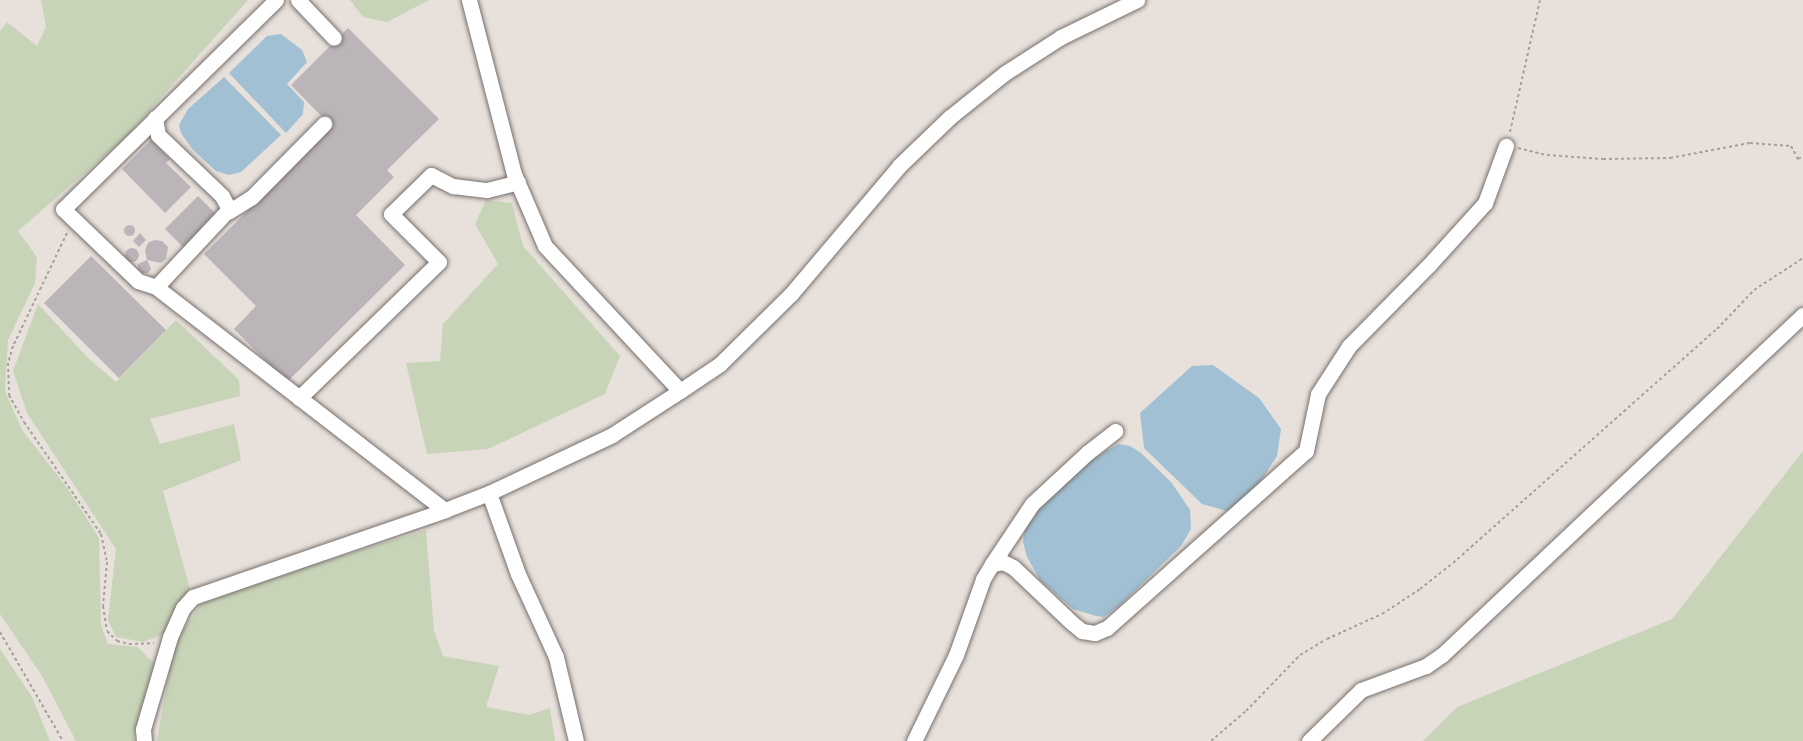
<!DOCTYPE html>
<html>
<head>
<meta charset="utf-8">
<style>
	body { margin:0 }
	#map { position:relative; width:1803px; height:741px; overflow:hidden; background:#e7e0db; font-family:"Public Sans",sans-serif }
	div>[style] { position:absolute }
	.green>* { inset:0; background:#c8d4b8 }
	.water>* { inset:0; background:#a2c0d3 }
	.building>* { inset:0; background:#bbb4b9 }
	.round { border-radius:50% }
	.path>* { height:2px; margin-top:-1px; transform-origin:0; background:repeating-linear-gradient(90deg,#a6a09d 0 3px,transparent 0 6px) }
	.roads { filter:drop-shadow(0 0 2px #77706c) drop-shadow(0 0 2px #77706c) }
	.minor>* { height:15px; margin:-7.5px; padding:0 7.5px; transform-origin:7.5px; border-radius:7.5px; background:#fff }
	span { translate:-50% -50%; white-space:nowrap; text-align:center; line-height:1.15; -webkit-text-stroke:5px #e7e0db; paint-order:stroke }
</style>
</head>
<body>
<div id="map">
	<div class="green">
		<div style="clip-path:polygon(41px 0,248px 0,126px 137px,18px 231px,37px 257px,35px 283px,8px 340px,5px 391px,22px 430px,68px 489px,99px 538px,101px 625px,108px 644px,137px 647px,156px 665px,133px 738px,135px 741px,76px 741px,42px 676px,0 614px,0 31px,7px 22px,37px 46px,46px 27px)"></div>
		<div style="clip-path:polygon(350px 0,429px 0,387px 22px,363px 17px)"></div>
		<div style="clip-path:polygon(486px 200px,512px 203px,523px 246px,620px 356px,605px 394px,488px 449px,427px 454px,406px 363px,440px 361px,443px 324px,498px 264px,475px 224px)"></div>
		<div style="clip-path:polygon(38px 304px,89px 359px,116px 382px,176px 320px,239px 380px,240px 396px,150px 419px,160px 444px,234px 424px,241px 460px,163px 491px,191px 593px,168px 633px,143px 642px,116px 637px,108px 620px,116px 549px,27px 413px,13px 371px)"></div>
		<div style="clip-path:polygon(1803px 451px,1803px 741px,1423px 741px,1457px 707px,1672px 619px)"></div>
		<div style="clip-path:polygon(426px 530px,434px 631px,443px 656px,499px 666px,486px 707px,529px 715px,550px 708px,555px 741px,157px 741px,174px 644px,201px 604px,257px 582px)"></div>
		<div style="clip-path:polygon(0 649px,32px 697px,50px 741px,0 741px)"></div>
	</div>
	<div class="water">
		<div style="clip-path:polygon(281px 34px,302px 50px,307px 62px,287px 84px,304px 102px,303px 114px,286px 133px,229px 73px,267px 36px)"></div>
		<div style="clip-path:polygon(224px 77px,281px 135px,241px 172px,229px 175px,216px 171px,193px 150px,181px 133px,179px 125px,188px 109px)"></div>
		<div style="clip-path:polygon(1213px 365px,1259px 398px,1281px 429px,1277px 456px,1257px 487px,1227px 511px,1202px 504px,1144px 448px,1140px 413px,1192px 366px)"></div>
		<div style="clip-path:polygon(1118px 444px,1130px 446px,1141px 453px,1171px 482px,1190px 510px,1191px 529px,1181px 546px,1119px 606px,1104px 617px,1096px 616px,1073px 609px,1040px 580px,1027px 557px,1023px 542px,1025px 526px,1043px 501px,1091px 460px)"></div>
	</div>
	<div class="building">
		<div style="clip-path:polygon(348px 28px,439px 119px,387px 170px,394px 177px,356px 215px,405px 265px,287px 382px,234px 329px,256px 306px,204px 254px,332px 127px,291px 85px)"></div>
		<div style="clip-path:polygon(151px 140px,170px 159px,166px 163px,191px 187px,165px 213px,122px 169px)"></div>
		<div style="clip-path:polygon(198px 196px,216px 214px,183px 247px,165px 229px)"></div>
		<div class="round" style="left:123.5px;top:224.5px;width:11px;height:11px"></div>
		<div style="clip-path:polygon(140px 233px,146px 240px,139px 247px,133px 241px)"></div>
		<div style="clip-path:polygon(154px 240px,162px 241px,168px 247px,166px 259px,161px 263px,147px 260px,151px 269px,148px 273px,142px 273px,138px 269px,138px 264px,147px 260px,145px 250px,148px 243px)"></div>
		<div class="round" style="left:125px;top:248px;width:14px;height:14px"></div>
		<div style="clip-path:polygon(91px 256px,166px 330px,119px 378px,44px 303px)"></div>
	</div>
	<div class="path">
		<div style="left:1510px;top:132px;width:135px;rotate:-77.2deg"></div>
		<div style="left:1518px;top:148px;width:30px;rotate:14deg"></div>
		<div style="left:1547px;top:155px;width:56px;rotate:4.1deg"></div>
		<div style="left:1603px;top:159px;width:67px;rotate:-0.9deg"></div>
		<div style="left:1670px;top:158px;width:81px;rotate:-10.6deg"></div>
		<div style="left:1750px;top:143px;width:41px;rotate:4.2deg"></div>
		<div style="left:1791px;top:146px;width:15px;rotate:62deg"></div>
		<div style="left:1798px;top:159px;width:6px;rotate:-31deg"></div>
		<div style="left:67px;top:233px;width:125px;rotate:115.5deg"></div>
		<div style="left:13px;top:346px;width:18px;rotate:106deg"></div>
		<div style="left:8px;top:363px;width:32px;rotate:88deg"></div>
		<div style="left:9px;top:395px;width:31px;rotate:61deg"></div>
		<div style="left:24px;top:422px;width:136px;rotate:55.5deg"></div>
		<div style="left:101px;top:534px;width:29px;rotate:78deg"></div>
		<div style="left:107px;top:562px;width:44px;rotate:95.2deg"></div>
		<div style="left:103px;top:606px;width:25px;rotate:81deg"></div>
		<div style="left:107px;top:631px;width:14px;rotate:45deg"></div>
		<div style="left:117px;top:641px;width:12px;rotate:14deg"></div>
		<div style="left:129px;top:644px;width:25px;rotate:-2deg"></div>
		<div style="left:0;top:632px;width:126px;rotate:60deg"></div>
		<div style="left:1211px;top:741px;width:46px;rotate:-40.6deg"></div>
		<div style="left:1246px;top:711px;width:78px;rotate:-46deg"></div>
		<div style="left:1300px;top:655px;width:31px;rotate:-31deg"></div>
		<div style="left:1327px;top:639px;width:60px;rotate:-24.4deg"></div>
		<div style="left:1382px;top:614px;width:45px;rotate:-33.3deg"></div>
		<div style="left:1420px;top:589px;width:42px;rotate:-38.2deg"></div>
		<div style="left:1453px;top:563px;width:353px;rotate:-41.6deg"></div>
		<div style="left:1717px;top:329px;width:54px;rotate:-46.5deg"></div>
		<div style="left:1754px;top:290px;width:59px;rotate:-33.1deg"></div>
	</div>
	<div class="roads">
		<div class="minor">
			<div style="left:276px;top:0;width:298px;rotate:135.5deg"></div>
			<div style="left:63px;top:209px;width:104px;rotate:43.8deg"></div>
			<div style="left:138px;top:281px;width:19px;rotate:18deg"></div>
			<div style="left:156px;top:287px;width:365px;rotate:37.7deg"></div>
			<div style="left:445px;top:510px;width:47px;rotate:-21.1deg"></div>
			<div style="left:489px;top:493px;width:136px;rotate:-25.2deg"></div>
			<div style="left:612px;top:435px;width:81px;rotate:-32.9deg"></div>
			<div style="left:298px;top:0;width:52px;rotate:46.5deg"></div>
			<div style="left:469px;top:0;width:180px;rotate:75.5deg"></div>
			<div style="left:514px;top:174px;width:78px;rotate:66.7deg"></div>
			<div style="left:545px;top:246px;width:198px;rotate:47deg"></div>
			<div style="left:680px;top:391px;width:48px;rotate:-34deg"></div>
			<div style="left:720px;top:364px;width:100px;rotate:-44.6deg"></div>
			<div style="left:791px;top:294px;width:167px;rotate:-49.8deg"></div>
			<div style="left:899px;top:166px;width:71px;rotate:-43.9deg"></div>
			<div style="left:950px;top:117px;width:70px;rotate:-38.7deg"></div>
			<div style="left:1005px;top:73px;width:67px;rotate:-32.7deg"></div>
			<div style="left:1061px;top:37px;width:85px;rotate:-26deg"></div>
			<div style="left:155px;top:118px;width:17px;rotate:80deg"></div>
			<div style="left:158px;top:135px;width:88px;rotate:43.6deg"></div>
			<div style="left:222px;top:196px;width:15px;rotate:62deg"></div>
			<div style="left:229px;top:209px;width:107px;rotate:133.1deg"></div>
			<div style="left:228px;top:212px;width:28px;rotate:-32deg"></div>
			<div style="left:252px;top:197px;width:103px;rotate:-45.4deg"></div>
			<div style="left:299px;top:398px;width:195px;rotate:-44.2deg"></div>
			<div style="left:439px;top:262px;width:68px;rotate:-135deg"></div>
			<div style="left:391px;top:214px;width:56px;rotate:-44.3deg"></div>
			<div style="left:431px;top:175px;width:25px;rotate:27deg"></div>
			<div style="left:453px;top:186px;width:34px;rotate:7deg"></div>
			<div style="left:487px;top:190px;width:32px;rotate:-14deg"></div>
			<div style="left:489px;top:493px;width:86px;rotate:70.3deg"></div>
			<div style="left:518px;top:574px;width:91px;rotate:65.4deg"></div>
			<div style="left:556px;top:657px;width:86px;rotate:76.6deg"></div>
			<div style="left:992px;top:564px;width:72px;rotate:-56.3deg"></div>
			<div style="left:1032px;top:504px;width:75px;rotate:-42.8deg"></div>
			<div style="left:1087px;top:453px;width:36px;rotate:-38deg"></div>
			<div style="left:144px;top:741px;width:12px;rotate:-95deg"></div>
			<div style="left:143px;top:729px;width:96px;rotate:-73.6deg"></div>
			<div style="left:170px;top:637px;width:32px;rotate:-66deg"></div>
			<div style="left:183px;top:608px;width:15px;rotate:-48deg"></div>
			<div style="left:193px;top:597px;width:267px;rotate:-19deg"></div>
			<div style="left:914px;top:741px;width:96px;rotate:-64deg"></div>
			<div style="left:956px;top:655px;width:81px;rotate:-70.4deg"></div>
			<div style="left:983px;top:579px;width:17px;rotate:-59deg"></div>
			<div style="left:992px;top:564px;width:11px;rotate:-10deg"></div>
			<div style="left:1003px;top:562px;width:11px;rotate:27deg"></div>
			<div style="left:1013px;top:567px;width:81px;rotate:43.5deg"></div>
			<div style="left:1072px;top:623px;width:13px;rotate:39deg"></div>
			<div style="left:1082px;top:631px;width:13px;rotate:9deg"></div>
			<div style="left:1095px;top:633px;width:13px;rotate:-23deg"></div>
			<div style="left:1107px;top:628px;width:266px;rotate:-41.7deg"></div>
			<div style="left:1306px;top:451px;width:58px;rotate:-78.1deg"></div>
			<div style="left:1318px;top:394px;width:57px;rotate:-57.1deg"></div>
			<div style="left:1349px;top:346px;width:112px;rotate:-45.4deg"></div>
			<div style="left:1428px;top:266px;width:85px;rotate:-47.9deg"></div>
			<div style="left:1485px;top:203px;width:61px;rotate:-69.8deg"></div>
			<div style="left:1309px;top:741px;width:73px;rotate:-44.4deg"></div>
			<div style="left:1361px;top:690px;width:69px;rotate:-20.3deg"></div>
			<div style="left:1426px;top:666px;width:19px;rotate:-35deg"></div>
			<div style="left:1442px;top:655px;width:496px;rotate:-43.3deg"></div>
		</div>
	</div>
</div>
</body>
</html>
